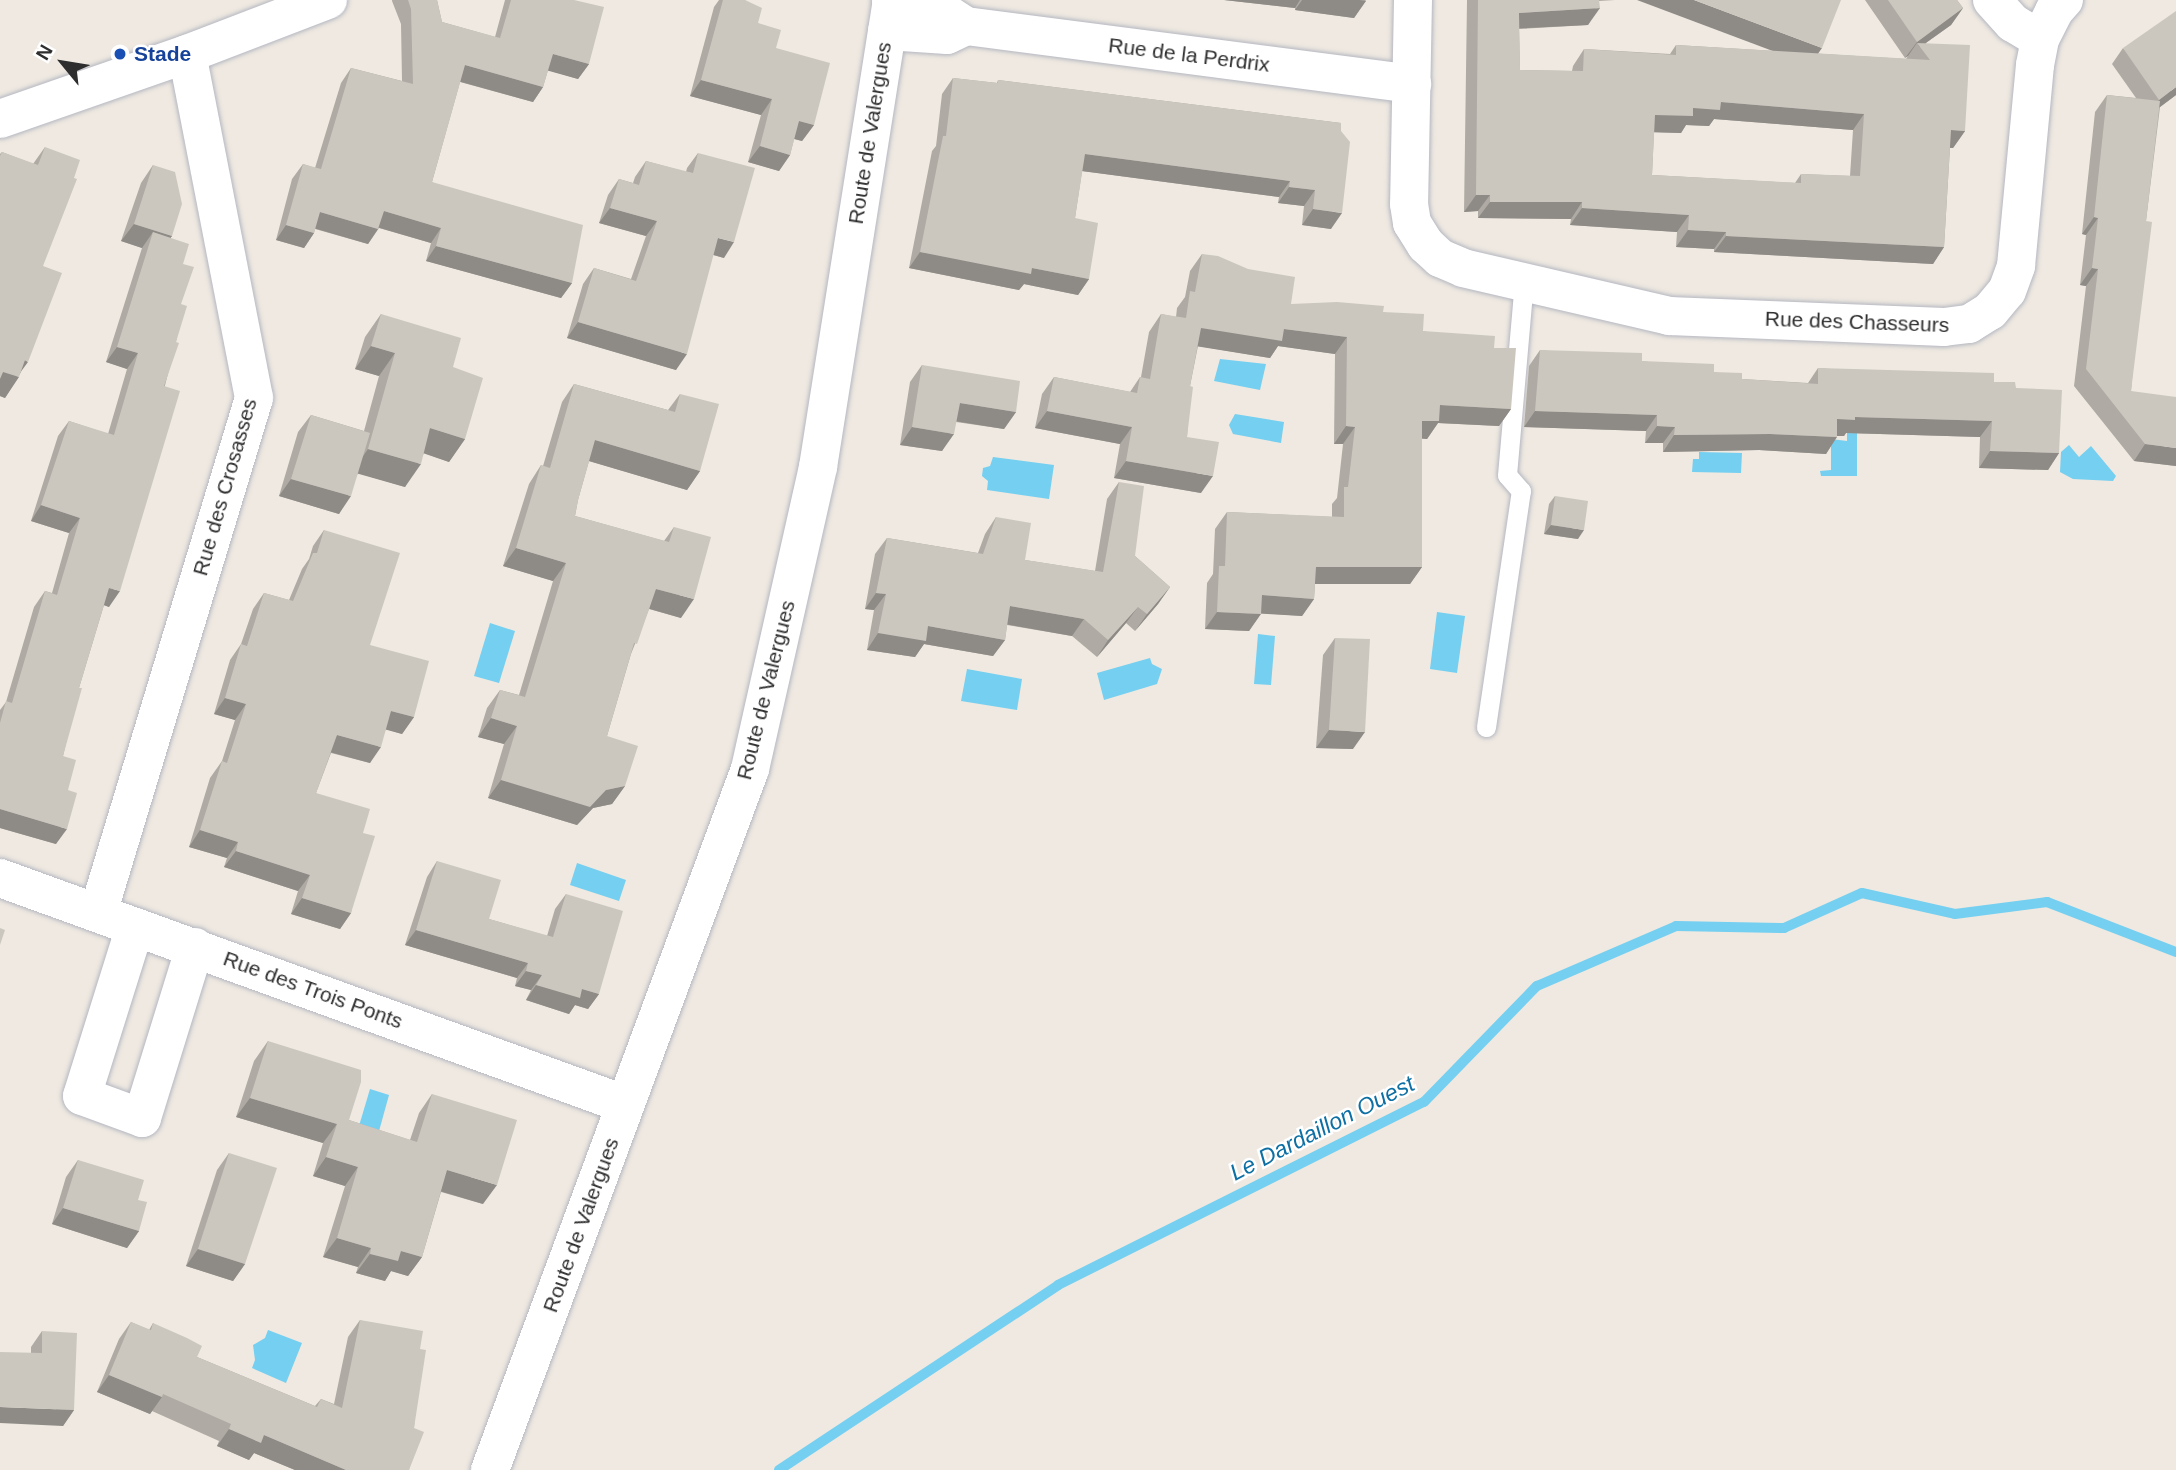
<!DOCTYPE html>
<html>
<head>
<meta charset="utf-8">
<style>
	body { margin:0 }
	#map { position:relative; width:2176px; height:1470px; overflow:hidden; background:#efe9e1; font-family:Arial,sans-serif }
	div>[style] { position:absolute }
	.water>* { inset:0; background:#75cff0 }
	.stream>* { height:10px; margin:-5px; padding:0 5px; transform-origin:5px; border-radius:5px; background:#75cff0 }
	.roads { filter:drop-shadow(0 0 2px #b4b7c1) drop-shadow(0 0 2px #b4b7c1) }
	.lane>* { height:19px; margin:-9.5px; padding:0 9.5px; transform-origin:9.5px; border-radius:9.5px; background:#fff }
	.street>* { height:38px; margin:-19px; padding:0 19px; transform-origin:19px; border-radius:19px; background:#fff }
	.wall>* { inset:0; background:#afaba4 }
	.shaded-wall>* { inset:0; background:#8e8b86 }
	.building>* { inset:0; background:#cbc7bf }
	.dots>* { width:19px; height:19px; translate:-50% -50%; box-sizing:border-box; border:4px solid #fff; border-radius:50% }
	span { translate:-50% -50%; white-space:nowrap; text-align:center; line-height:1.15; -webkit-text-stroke:5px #fff; paint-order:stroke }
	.transit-label { font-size:21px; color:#164399; font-weight:700 }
	.left { translate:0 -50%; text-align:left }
	.street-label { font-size:21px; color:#2e2e2e }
	.water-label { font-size:23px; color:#0d6fa3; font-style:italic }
	.north { position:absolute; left:28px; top:28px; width:70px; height:70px; -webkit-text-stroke:5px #fff; paint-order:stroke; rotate:300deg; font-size:19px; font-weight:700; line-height:28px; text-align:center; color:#2e2e2e }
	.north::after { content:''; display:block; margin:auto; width:24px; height:32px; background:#2e2e2e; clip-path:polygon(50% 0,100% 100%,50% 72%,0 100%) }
</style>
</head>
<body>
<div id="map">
	<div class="water">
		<div style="clip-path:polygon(1220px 359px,1266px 364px,1260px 390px,1214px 381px)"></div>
		<div style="clip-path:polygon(1235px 414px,1284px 422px,1281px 443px,1233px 434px,1229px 425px)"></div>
		<div style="clip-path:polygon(1847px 427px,1857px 428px,1857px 476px,1821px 476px,1820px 471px,1831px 470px,1831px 439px,1847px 441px)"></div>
		<div style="clip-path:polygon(2069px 445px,2079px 457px,2091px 446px,2116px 476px,2113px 481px,2073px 479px,2060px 472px,2061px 452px)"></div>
		<div style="clip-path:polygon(1699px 452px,1742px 453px,1741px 473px,1692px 472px,1693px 459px,1699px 459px)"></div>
		<div style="clip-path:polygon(993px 457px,1054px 465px,1049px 499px,987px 490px,988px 481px,982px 476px,983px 468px,990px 466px)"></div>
		<div style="clip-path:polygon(1437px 612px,1465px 616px,1457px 673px,1430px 669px)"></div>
		<div style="clip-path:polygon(490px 623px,515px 631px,499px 683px,474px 676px)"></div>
		<div style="clip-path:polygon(1258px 634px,1275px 636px,1271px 685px,1254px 684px)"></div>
		<div style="clip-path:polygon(1150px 658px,1152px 664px,1162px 669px,1157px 684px,1104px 700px,1097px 673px)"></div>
		<div style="clip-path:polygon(967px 669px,1022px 679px,1017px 710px,961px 701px)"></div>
		<div style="clip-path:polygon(577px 863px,626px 880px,619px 901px,570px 885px)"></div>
		<div style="clip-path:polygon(370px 1089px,389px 1095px,376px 1142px,356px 1136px)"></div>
		<div style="clip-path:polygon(268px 1330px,302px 1343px,286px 1383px,252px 1368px,255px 1360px,253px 1345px,265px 1338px)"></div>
	</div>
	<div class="stream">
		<div style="left:779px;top:1470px;width:335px;rotate:-33.5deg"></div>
		<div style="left:1058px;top:1285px;width:409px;rotate:-26.6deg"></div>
		<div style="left:1424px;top:1102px;width:162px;rotate:-45.8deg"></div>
		<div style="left:1537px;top:986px;width:151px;rotate:-23.3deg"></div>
		<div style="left:1676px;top:926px;width:108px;rotate:1.1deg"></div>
		<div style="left:1784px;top:928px;width:85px;rotate:-24.2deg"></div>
		<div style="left:1862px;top:893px;width:95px;rotate:12.7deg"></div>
		<div style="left:1955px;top:914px;width:93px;rotate:-7.4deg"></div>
		<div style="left:2047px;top:902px;width:138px;rotate:21.2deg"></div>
	</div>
	<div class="roads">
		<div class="lane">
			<div style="left:1486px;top:727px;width:239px;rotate:-81.6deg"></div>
			<div style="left:1521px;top:491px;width:21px;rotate:-131deg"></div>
			<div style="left:1507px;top:475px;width:194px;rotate:-85deg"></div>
		</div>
		<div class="street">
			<div style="left:1413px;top:0;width:204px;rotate:91.1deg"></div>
			<div style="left:1409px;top:204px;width:19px;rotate:81deg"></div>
			<div style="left:1412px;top:223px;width:26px;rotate:58deg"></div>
			<div style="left:1426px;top:245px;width:19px;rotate:43deg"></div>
			<div style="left:1440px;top:258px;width:25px;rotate:23deg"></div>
			<div style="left:1463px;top:268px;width:212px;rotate:13.1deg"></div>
			<div style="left:1669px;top:316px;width:275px;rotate:2.3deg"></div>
			<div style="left:1944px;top:327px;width:25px;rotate:-7deg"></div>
			<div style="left:1969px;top:324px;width:25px;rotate:-32deg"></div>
			<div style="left:1990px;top:311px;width:26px;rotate:-50deg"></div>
			<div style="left:2007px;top:291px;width:27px;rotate:-70deg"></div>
			<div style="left:2016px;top:266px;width:202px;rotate:-84.6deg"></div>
			<div style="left:2035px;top:65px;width:26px;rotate:-79deg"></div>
			<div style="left:2040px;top:39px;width:31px;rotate:-63deg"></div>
			<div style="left:2054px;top:11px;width:15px;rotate:-48deg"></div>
			<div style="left:1992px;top:0;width:31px;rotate:48deg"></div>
			<div style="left:2013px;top:23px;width:31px;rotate:31deg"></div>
			<div style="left:891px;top:1px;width:48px;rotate:8.5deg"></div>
			<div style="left:938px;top:8px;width:33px;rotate:33deg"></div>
			<div style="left:966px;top:26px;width:450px;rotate:7.4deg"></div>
			<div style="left:887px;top:31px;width:60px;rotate:3.8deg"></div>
			<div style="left:947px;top:35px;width:21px;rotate:-25deg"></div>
			<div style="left:0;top:119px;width:198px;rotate:-19.2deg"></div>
			<div style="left:187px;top:54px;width:151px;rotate:-21deg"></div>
			<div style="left:0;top:878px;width:664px;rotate:19.91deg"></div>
			<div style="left:98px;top:913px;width:538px;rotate:-73.15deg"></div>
			<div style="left:254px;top:398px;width:350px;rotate:-101deg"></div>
			<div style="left:135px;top:927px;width:177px;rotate:107.4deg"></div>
			<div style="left:82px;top:1096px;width:64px;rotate:20.1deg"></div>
			<div style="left:142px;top:1118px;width:179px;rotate:-72.8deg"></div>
			<div style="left:490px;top:1470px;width:748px;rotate:-69.65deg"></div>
			<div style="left:750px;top:769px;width:310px;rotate:-77.3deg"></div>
			<div style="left:818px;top:467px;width:473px;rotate:-81deg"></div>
		</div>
	</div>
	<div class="wall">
		<div style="clip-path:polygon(392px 0,437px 0,442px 22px,495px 37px,505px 0,574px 0,589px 64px,578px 79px,548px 70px,543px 87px,533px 102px,460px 82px,432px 182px,572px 283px,561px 298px,426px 261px,431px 243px,379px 228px,368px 244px,315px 229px,314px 233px,304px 248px,276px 240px,292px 179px,303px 164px,315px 168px,341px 83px,351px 68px,402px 81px,401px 24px,392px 1px)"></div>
		<div style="clip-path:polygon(719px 0,745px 0,758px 23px,776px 48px,814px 125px,802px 141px,794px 139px,790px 155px,779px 171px,748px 162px,761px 115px,690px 96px,714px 7px)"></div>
		<div style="clip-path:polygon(1224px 0,1366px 0,1354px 18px,1295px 10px,1295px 8px)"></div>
		<div style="clip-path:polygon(evenodd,1467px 0,1615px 0,1599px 1px,1588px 25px,1519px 29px,1520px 70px,1572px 71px,1573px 66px,1584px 49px,1670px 54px,1676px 45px,1906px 59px,1908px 56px,1905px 58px,1865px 0,1957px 0,1963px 8px,1951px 25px,1926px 43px,1965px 131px,1953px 148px,1950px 148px,1944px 247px,1933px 264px,1714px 252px,1714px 249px,1676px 247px,1677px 232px,1570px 225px,1571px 219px,1478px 218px,1478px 211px,1464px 212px,1467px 0,1714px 119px,1853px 130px,1850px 176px,1801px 174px,1795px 183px,1652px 175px,1654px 132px,1681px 133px,1686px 125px,1709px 126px,1714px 119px)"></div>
		<div style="clip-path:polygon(2123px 48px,2176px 95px,2160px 107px,2146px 221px,2131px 391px,2176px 466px,2134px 461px,2074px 386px,2086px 286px,2080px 285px,2086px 235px,2082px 234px,2095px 112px,2107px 95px,2136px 98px,2112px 64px)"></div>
		<div style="clip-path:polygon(953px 78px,997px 83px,998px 80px,1341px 123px,1331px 229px,1302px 225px,1304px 206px,1278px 203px,1279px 197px,1082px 171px,1075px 218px,1089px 279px,1078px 295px,1024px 284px,1019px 290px,909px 268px,932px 151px,936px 146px,942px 94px)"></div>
		<div style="clip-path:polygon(45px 147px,43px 266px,21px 372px,5px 398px,0 396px,0 154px,2px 152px,33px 164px)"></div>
		<div style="clip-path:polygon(698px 153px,724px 258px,713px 255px,676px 370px,567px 338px,583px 284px,594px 268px,631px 279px,646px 236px,599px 223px,608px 195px,619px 179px,633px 183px,635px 177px,646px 161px,686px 172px,687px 168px)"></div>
		<div style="clip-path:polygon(153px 165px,172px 236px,170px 238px,183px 264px,181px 304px,176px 342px,109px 607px,104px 605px,79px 688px,63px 756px,68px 790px,56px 844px,0 828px,0 710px,6px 702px,34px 607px,45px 591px,52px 593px,69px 533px,31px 521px,58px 436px,69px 421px,108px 434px,127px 369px,106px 362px,142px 248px,121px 241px,141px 183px)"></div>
		<div style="clip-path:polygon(1202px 254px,1291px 304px,1383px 312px,1423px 331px,1494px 348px,1511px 409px,1499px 426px,1438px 423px,1427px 439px,1422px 438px,1422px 567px,1410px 584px,1315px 584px,1314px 599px,1302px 616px,1261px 613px,1249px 631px,1205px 629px,1207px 583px,1213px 574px,1215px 529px,1227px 512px,1332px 517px,1332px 504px,1337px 498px,1343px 444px,1334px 444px,1335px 354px,1278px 346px,1270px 358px,1198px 346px,1190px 386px,1187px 437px,1201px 493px,1114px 478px,1120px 444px,1035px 428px,1042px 394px,1054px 377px,1130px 392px,1140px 377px,1141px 377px,1149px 332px,1161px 314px,1176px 317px,1177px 308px,1185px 297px,1190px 271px)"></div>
		<div style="clip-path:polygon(381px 314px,453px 367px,465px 439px,449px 462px,424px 453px,405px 487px,358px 473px,339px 514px,279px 496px,298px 432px,311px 415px,364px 431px,379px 376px,355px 369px,365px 337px)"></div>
		<div style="clip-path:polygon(1540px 350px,1642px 361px,1714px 372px,1742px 379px,1808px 383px,1818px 368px,1994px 382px,2016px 388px,2059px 453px,2048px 470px,1979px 468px,1980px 437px,1846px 433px,1844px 436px,1837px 436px,1826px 454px,1759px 450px,1663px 452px,1663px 443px,1645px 443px,1646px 431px,1524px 427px,1529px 366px)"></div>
		<div style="clip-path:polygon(922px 365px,1016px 412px,1004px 429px,956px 422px,942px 451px,900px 445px,910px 382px)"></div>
		<div style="clip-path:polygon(574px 384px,668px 410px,680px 394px,700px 471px,687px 490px,589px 461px,578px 500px,575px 516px,664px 541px,674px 527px,681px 618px,649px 609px,631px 654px,607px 736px,625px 786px,612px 804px,593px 808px,577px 825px,488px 798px,504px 744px,478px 737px,487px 708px,500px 690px,519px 695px,553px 581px,503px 566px,529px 484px,541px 465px,543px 466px,562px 402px)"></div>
		<div style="clip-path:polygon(1119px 482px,1135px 556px,1170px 587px,1158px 604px,1135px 631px,1126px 623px,1097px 657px,1072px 636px,1007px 625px,1005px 640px,993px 656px,924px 644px,915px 657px,867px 650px,874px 610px,865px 609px,875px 554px,887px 538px,978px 553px,985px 534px,996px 517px,1025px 560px,1095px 571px,1107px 499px)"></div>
		<div style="clip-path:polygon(1555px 496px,1578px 539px,1544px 534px,1549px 504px)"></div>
		<div style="clip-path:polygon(324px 530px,370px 645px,414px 717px,402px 734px,386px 729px,370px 763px,331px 753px,316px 793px,363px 833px,351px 913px,340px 929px,291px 914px,298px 891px,224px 867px,227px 858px,189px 847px,210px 778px,222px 761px,235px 720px,214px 714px,230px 660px,241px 644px,253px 609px,264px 593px,289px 600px,302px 569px,309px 559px,313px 546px)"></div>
		<div style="clip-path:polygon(1335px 638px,1353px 749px,1316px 748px,1323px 655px)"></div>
		<div style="clip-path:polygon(437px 861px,489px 919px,547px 936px,555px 909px,566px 894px,599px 994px,588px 1009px,575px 1005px,569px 1014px,526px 1000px,531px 990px,515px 986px,517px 978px,405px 945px,427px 877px)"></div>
		<div style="clip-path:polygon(268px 1041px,349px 1120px,410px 1140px,419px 1113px,432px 1094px,483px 1204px,441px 1192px,422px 1257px,408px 1276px,391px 1271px,385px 1281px,356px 1273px,358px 1267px,323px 1257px,345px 1186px,313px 1176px,323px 1143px,236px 1117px,254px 1061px)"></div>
		<div style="clip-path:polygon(229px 1153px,245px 1264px,233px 1281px,186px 1266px,217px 1170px)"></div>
		<div style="clip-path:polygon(78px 1160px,138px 1200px,139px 1231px,127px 1248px,52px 1224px,66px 1177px)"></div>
		<div style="clip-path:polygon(360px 1320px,420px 1349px,414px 1428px,409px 1470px,295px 1470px,254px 1453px,249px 1460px,217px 1446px,219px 1441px,152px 1411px,150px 1414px,97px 1392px,119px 1339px,131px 1322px,149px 1330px,153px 1323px,197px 1357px,315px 1406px,321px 1399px,334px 1404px,348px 1337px)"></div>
		<div style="clip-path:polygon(42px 1331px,74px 1410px,63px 1426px,31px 1353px,31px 1347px)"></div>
	</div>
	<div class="shaded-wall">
		<div style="clip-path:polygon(1224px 0,1300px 0,1295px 8px)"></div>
		<div style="clip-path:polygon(1302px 0,1359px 0,1366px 1px,1354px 18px,1295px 10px)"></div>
		<div style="clip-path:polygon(1637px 0,1694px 0,1822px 48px,1810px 65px)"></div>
		<div style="clip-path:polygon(1600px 8px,1588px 25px,1507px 29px,1519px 13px)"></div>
		<div style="clip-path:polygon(1963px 8px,1951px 25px,1920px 47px,1917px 43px,1908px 56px,1905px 58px,1917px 42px)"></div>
		<div style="clip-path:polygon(553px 54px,589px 64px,578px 79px,542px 69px)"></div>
		<div style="clip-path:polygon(465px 65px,543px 87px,533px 102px,454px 80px)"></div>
		<div style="clip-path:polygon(701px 80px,772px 99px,761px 115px,690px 96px)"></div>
		<div style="clip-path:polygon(2176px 87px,2176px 95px,2148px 116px,2159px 100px)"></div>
		<div style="clip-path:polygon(1721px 102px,1864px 114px,1853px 130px,1714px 119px,1709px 126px,1686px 125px,1681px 133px,1643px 132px,1655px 115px)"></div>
		<div style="clip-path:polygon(799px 121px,814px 125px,802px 141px,787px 137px)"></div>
		<div style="clip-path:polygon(1951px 130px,1965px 131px,1953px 148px,1939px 147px)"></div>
		<div style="clip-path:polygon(760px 146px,790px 155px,779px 171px,748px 162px)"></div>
		<div style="clip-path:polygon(1085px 154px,1290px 181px,1279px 197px,1074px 170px)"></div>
		<div style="clip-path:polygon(1289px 187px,1315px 190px,1304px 206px,1278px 203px)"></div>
		<div style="clip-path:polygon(1476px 195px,1490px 195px,1478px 211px,1464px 212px)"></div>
		<div style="clip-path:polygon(1490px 202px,1582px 202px,1571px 219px,1478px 218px)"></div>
		<div style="clip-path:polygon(610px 208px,657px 221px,646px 236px,599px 223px)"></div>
		<div style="clip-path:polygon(1582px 208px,1689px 215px,1677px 232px,1570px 225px)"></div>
		<div style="clip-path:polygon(1313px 209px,1342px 213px,1331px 229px,1302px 225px)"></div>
		<div style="clip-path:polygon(384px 211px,441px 228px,431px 243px,373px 226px)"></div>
		<div style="clip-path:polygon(320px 212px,378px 229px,368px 244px,310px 227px)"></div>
		<div style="clip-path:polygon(2094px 217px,2098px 218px,2086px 235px,2082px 234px)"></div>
		<div style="clip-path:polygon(134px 224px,172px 236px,159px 253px,153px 232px,142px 248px,121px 241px)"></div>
		<div style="clip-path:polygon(286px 225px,314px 233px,304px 248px,276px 240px)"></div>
		<div style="clip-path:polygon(1688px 230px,1726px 232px,1714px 249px,1676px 247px)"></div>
		<div style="clip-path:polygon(1726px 236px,1944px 247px,1933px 264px,1714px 252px)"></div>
		<div style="clip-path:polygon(718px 238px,734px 242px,724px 258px,707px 253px)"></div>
		<div style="clip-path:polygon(436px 246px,572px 283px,561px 298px,426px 261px)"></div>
		<div style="clip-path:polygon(920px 252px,1032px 268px,1089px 279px,1078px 295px,1024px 284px,1019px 290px,909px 268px)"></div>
		<div style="clip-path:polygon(2092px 268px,2098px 269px,2086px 286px,2080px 285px)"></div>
		<div style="clip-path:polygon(578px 322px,687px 354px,676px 370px,567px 338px)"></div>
		<div style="clip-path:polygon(1201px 328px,1284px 329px,1347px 337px,1335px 354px,1278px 346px,1270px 358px,1189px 345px)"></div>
		<div style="clip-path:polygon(371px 346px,395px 353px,379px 376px,355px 369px)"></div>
		<div style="clip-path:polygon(117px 347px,138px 353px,127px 369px,106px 362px)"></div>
		<div style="clip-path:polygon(25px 360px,28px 362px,17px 377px,19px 377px,5px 398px,0 396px,0 376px,3px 372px)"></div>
		<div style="clip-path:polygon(960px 403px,1016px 412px,1004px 429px,948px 420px)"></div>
		<div style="clip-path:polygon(1440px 405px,1511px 409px,1499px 426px,1438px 423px,1427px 439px,1410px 438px,1422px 421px)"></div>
		<div style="clip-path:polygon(1047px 411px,1132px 427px,1120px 444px,1035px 428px)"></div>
		<div style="clip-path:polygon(1535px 411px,1657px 415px,1646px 431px,1524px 427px)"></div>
		<div style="clip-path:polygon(1855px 417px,1992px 421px,1980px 437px,1846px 433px,1844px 436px,1825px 436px,1837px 419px)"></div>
		<div style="clip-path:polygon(1346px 426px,1355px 427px,1343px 444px,1334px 444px)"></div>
		<div style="clip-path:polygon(1657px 426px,1675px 427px,1663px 443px,1645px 443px)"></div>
		<div style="clip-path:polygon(912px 427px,954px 434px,942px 451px,900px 445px)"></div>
		<div style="clip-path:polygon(430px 428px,465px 439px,449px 462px,414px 450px)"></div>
		<div style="clip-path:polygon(1770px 434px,1837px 437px,1826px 454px,1759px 450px,1663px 452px,1674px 435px)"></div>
		<div style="clip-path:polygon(595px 440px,700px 471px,687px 490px,582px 459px)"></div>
		<div style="clip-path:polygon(2145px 444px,2176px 448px,2176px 466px,2134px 461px)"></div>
		<div style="clip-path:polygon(368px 449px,421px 464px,405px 487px,352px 472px)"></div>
		<div style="clip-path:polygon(1990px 451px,2059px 453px,2048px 470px,1979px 468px)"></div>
		<div style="clip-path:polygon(1126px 461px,1213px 476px,1201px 493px,1114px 478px)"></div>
		<div style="clip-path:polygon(291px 479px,351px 496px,339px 514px,279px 496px)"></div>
		<div style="clip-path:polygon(41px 505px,80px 518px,69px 533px,31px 521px)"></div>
		<div style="clip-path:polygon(1551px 525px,1584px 530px,1578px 539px,1544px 534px)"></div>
		<div style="clip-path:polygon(516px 548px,566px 563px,553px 581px,503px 566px)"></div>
		<div style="clip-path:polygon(1316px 567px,1422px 567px,1410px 584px,1304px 584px)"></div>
		<div style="clip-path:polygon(1170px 587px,1158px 604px,1135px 631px,1147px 614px)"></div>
		<div style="clip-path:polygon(109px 588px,120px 591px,109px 607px,98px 603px)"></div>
		<div style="clip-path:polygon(656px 589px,694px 599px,681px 618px,643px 607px)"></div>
		<div style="clip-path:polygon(876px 593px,886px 594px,874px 610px,865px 609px)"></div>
		<div style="clip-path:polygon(1262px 595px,1314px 599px,1302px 616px,1250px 613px)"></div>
		<div style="clip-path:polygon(1010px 606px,1084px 619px,1072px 636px,999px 623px)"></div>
		<div style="clip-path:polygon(1138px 607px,1126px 623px,1097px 657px,1108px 640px)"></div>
		<div style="clip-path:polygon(1217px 612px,1261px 614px,1249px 631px,1205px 629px)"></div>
		<div style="clip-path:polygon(928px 626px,1005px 640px,993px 656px,924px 644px,915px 657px,867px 650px,878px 633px)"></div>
		<div style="clip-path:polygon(225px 698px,246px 704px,235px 720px,214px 714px)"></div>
		<div style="clip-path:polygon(391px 711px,414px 717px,402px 734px,380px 728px)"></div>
		<div style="clip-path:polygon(491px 718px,517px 726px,504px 744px,478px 737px)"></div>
		<div style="clip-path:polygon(1329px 730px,1365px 732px,1353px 749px,1316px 748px)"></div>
		<div style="clip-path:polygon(337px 735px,381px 747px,370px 763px,326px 751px)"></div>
		<div style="clip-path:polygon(501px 780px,606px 790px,625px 786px,612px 804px,593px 808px,577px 825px,488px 798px)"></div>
		<div style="clip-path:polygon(0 809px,67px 829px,56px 844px,0 828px)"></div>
		<div style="clip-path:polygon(200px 830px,238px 842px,227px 858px,189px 847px)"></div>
		<div style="clip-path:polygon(236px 851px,310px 875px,298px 891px,224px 867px)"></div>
		<div style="clip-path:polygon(302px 898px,351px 913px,340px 929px,291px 914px)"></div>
		<div style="clip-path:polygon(416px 930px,528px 963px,517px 978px,405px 945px)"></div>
		<div style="clip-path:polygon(526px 971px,542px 975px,531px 990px,515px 986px)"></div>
		<div style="clip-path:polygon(536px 985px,582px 989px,599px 994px,588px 1009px,575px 1005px,569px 1014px,526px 1000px)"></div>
		<div style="clip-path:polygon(250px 1098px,337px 1124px,323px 1143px,236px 1117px)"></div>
		<div style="clip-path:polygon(326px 1157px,358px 1167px,345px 1186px,313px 1176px)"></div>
		<div style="clip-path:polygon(447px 1170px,497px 1185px,483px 1204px,433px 1189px)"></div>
		<div style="clip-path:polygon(63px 1208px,139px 1231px,127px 1248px,52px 1224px)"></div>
		<div style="clip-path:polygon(337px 1238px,371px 1248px,358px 1267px,323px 1257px)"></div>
		<div style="clip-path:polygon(198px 1249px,245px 1264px,233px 1281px,186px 1266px)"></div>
		<div style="clip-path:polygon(401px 1251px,422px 1257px,408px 1276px,391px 1271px,385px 1281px,356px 1273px,370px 1254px)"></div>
		<div style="clip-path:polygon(109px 1375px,162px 1397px,150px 1414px,97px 1392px)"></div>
		<div style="clip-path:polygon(0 1407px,74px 1410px,63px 1426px,0 1423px)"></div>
		<div style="clip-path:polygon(229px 1429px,264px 1435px,346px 1470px,295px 1470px,254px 1453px,249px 1460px,217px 1446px)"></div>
	</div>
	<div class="building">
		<div style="clip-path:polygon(408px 0,437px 0,442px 22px,500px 38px,511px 0,574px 0,604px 7px,589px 64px,553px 54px,543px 87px,465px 65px,432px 182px,583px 225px,572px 283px,436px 246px,441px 228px,384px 211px,378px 229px,320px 212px,314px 233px,286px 225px,303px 164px,321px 169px,351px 68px,413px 84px,411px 9px)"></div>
		<div style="clip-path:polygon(723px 0,745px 0,762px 8px,758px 23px,781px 30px,776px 48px,830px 63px,814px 125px,799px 121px,790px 155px,760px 146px,772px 99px,701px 80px)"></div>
		<div style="clip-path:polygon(evenodd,1478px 0,1599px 0,1600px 8px,1519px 13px,1520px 70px,1583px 71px,1584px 49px,1676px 55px,1676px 45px,1930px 60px,1917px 43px,1970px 45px,1965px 131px,1951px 130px,1944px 247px,1726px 236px,1726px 232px,1688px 230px,1689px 215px,1582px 208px,1582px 202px,1490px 202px,1490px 195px,1476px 195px,1478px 0,1721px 102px,1864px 114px,1860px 176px,1801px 174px,1801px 183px,1652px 175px,1655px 115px,1693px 116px,1693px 108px,1720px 110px,1721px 102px)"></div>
		<div style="clip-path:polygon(1694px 0,1841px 0,1822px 48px)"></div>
		<div style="clip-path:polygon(1888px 0,1957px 0,1963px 8px,1917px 42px)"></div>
		<div style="clip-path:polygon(2176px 11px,2176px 87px,2159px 100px,2123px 48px)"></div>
		<div style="clip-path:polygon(953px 78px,998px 83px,998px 80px,1341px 123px,1341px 131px,1350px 142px,1342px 213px,1313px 209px,1315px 190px,1289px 187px,1290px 181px,1085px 154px,1075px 218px,1098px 223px,1089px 279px,1032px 268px,1031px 274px,920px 252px,943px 136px,946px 136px)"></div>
		<div style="clip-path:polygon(2107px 95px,2160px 101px,2146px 221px,2152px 222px,2131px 391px,2176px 397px,2176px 448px,2145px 444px,2086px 369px,2098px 269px,2092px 268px,2098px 218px,2094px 217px)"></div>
		<div style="clip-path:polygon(45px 147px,80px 160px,74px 178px,77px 179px,43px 266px,62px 273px,28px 362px,25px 360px,19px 377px,3px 372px,0 379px,0 156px,2px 152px,38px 165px)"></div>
		<div style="clip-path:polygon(698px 153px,755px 168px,734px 242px,718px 238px,687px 354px,578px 322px,594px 268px,636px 281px,657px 221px,610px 208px,619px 179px,639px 185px,646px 161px,693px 173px)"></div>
		<div style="clip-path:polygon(153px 165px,175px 172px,182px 204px,172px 236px,134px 224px)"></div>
		<div style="clip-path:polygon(153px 232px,189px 244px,183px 264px,194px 267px,181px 304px,187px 306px,176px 342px,179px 343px,164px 386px,180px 391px,120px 591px,109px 588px,79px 688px,82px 688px,63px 756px,76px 760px,68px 790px,77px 793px,67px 829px,0 809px,0 723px,6px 701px,12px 703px,45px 591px,57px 595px,80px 518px,41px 505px,69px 421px,114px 435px,138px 353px,117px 347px)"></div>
		<div style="clip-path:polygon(1202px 254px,1218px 256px,1248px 269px,1295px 277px,1291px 304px,1337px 302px,1384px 306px,1383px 312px,1424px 314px,1423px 331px,1495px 336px,1494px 348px,1516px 348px,1511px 409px,1440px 405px,1439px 421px,1422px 421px,1422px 567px,1316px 567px,1314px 599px,1262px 595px,1261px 614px,1217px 612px,1219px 566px,1225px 566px,1227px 512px,1344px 517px,1344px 487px,1348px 487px,1355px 427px,1346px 426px,1347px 337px,1284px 329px,1282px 341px,1201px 328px,1190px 386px,1193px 387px,1187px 437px,1219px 442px,1213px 476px,1126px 461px,1132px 427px,1047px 411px,1054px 377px,1137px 393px,1140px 377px,1150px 379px,1161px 314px,1186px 318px,1190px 291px,1195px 292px)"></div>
		<div style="clip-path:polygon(381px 314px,461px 338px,453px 367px,483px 378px,465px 439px,430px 428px,421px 464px,368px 449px,395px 353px,371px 346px)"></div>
		<div style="clip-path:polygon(1540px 350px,1642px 353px,1642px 361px,1714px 364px,1714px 372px,1742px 373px,1742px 379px,1818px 384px,1818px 368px,1994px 373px,1994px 382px,2015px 382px,2016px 388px,2062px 390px,2059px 453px,1990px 451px,1992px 421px,1855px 417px,1855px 420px,1837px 419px,1837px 437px,1770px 434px,1674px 435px,1675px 427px,1657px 426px,1657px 415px,1535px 411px)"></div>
		<div style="clip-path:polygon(922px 365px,1020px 381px,1016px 412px,960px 403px,954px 434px,912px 427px)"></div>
		<div style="clip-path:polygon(574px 384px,675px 412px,680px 394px,719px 404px,700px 471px,595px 440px,578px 500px,575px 516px,669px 542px,674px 527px,711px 537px,694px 599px,656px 589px,637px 644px,634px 643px,607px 736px,638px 746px,625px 786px,606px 790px,590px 807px,501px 780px,517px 726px,491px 718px,500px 690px,525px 697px,566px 563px,516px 548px,541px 465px,550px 468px)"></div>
		<div style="clip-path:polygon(311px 415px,370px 433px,351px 496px,291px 479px)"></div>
		<div style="clip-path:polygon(1119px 482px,1144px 486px,1135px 556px,1170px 587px,1147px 614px,1138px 607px,1108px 640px,1084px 619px,1010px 606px,1005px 640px,928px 626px,926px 641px,878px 633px,886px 594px,876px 593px,887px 538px,983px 554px,996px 517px,1031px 523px,1025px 560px,1103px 572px)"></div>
		<div style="clip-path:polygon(1555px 496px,1588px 501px,1584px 530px,1551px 525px)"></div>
		<div style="clip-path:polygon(324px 530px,400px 553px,370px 645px,429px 661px,414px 717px,391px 711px,381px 747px,337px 735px,316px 793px,370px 809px,363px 833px,375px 836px,351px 913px,302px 898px,310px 875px,236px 851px,238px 842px,200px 830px,222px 761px,227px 763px,246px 704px,225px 698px,241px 644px,247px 646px,264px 593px,293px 601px,313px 553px,317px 553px)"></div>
		<div style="clip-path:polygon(1335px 638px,1370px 639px,1365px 732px,1329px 730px)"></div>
		<div style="clip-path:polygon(437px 861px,501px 880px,489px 919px,553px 937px,566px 894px,623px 911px,599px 994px,582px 989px,580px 998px,536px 985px,542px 975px,526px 971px,528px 963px,416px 930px)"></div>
		<div style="clip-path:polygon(0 928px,5px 930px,0 945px)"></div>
		<div style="clip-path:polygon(268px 1041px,361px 1070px,361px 1082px,349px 1120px,417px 1142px,432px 1094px,517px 1120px,497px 1185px,447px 1170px,422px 1257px,401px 1251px,398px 1261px,370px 1254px,371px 1248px,337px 1238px,358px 1167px,326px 1157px,337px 1124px,250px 1098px)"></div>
		<div style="clip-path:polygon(229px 1153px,277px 1168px,245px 1264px,198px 1249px)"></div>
		<div style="clip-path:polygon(78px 1160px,144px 1180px,138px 1200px,147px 1202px,139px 1231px,63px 1208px)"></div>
		<div style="clip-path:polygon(360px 1320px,423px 1331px,420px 1349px,426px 1350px,414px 1428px,424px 1432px,409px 1470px,346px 1470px,264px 1435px,261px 1443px,229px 1429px,231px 1424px,163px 1394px,162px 1397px,109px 1375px,131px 1322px,151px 1330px,153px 1323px,187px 1338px,202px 1346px,197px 1357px,317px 1407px,321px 1399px,342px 1408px)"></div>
		<div style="clip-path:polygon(42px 1331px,77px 1333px,74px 1410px,0 1407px,0 1352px,42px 1353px)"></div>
	</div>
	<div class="dots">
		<div style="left:120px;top:54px;background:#1a4fb4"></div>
	</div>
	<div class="transit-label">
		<span class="left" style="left:134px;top:54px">Stade</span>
	</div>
	<div class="street-label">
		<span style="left:1189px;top:55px;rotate:7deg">Rue de la Perdrix</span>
		<span style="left:870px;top:133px;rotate:-81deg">Route de Valergues</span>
		<span style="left:1857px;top:322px;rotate:2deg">Rue des Chasseurs</span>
		<span style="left:225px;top:487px;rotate:-74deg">Rue des Crosasses</span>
		<span style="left:766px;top:690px;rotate:-76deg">Route de Valergues</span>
		<span style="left:313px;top:990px;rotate:20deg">Rue des Trois Ponts</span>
		<span style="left:581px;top:1225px;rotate:-70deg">Route de Valergues</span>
	</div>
	<div class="water-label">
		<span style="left:1322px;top:1128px;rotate:-27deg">Le Dardaillon Ouest</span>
	</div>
	<div class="north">N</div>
</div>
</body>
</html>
